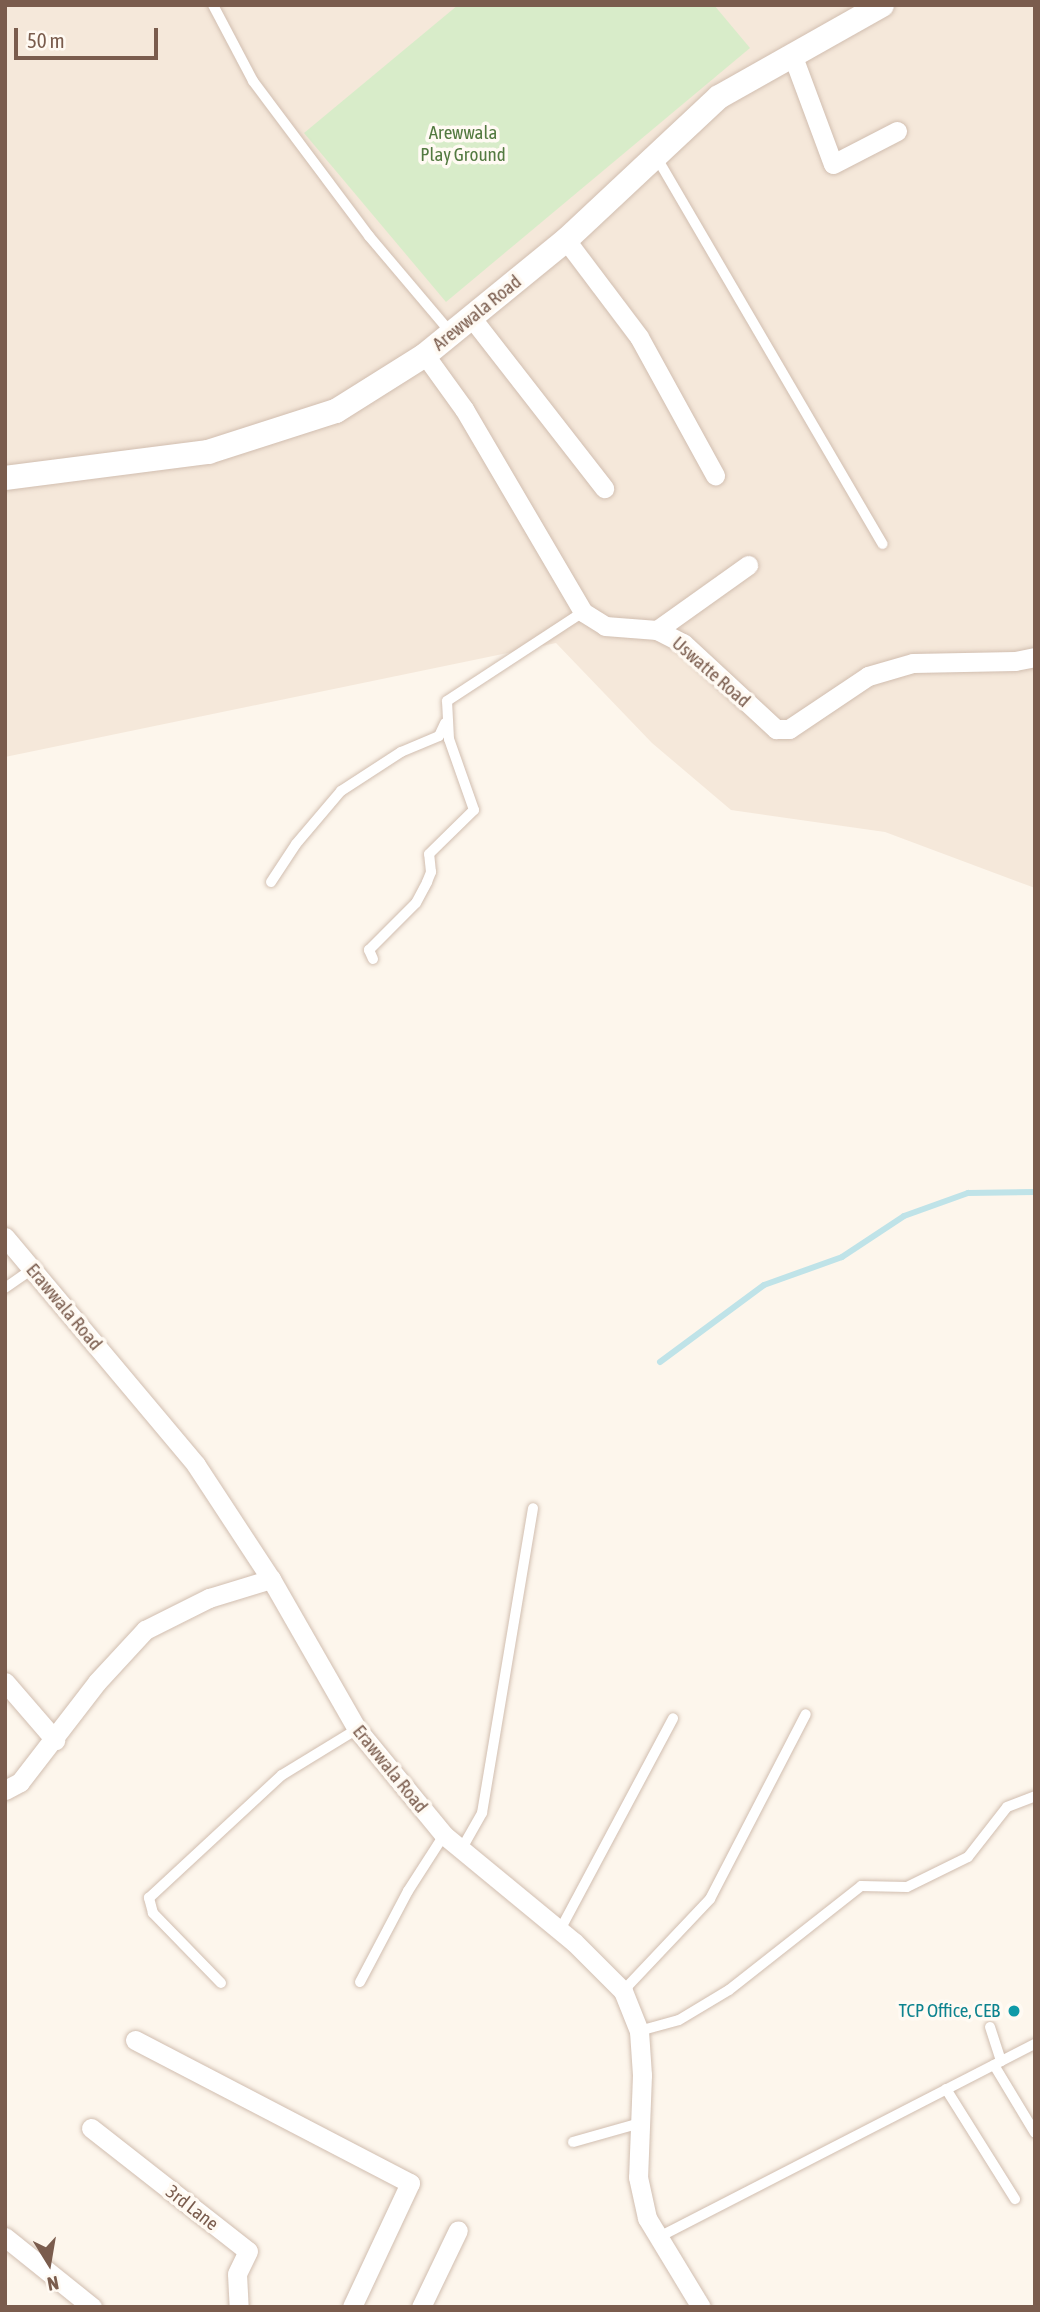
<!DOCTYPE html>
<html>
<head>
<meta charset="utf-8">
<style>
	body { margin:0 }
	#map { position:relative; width:1040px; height:2312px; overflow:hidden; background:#fdf6ec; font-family:"Asap Condensed",sans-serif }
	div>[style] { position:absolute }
	.residential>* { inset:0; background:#f5e8da }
	.green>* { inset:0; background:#d8ecc9 }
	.stream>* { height:6px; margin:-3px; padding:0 3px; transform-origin:3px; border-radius:3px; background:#bfe3e8 }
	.roads { filter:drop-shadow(0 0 2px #d1beb0) drop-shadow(0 0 2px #d1beb0) }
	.service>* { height:10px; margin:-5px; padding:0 5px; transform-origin:5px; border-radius:5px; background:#fff }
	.minor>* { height:19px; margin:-9.5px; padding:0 9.5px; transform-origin:9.5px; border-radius:9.5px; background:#fff }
	.tertiary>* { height:24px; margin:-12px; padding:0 12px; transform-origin:12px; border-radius:12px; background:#fff }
	.dots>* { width:19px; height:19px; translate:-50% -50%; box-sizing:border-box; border:4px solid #fffaf3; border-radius:50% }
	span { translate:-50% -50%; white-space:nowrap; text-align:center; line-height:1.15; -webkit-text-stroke:7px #fffaf3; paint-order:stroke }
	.park-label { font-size:19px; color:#537a41 }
	.street-label { font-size:19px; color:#7a5c4d }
	.culture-label { font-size:19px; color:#0d838f }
	.right { translate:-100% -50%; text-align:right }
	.frame { position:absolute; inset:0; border:7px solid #7a5c4d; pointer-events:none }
	.north { position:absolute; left:14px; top:2228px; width:70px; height:70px; -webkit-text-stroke:5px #fffaf3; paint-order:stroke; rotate:169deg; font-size:19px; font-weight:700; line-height:28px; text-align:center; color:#7a5c4d }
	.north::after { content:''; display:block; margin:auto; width:24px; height:32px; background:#7a5c4d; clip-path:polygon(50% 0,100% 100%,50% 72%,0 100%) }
	.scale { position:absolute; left:14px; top:28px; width:144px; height:32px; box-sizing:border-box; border:4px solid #7a5c4d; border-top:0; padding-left:9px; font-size:21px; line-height:24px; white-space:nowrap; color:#7a5c4d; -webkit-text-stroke:5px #fffaf3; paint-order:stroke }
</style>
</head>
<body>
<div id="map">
	<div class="residential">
		<div style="clip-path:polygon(5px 5px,1035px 5px,1035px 888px,885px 832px,731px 810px,652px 743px,556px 643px,5px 757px)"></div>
	</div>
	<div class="green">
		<div style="clip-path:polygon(458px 5px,714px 5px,750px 48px,446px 302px,304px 133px)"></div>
	</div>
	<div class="stream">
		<div style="left:660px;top:1362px;width:129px;rotate:-36.5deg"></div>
		<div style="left:764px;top:1285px;width:83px;rotate:-19.7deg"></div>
		<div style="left:842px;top:1257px;width:74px;rotate:-33.5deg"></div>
		<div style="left:904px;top:1216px;width:68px;rotate:-19.8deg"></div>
		<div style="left:968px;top:1193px;width:67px;rotate:-0.9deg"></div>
	</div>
	<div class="roads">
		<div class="service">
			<div style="left:213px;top:5px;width:86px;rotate:62.2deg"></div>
			<div style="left:253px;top:81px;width:194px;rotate:53.2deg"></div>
			<div style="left:369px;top:236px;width:127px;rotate:49.8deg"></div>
			<div style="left:657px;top:158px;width:447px;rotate:59.7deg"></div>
			<div style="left:271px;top:882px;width:45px;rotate:-56.7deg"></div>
			<div style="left:296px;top:844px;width:70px;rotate:-49.7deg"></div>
			<div style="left:341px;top:791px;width:72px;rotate:-33deg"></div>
			<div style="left:401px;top:752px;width:41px;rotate:-22.8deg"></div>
			<div style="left:439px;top:736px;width:14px;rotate:-65deg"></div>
			<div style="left:373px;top:959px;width:10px;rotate:-114deg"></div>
			<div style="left:369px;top:950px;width:66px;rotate:-45deg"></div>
			<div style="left:416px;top:903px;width:24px;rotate:-62deg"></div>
			<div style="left:427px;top:882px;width:11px;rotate:-68deg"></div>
			<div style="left:431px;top:872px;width:18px;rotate:-96deg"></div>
			<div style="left:429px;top:854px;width:63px;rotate:-44.4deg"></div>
			<div style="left:474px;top:810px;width:75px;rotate:-109.4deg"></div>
			<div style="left:449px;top:739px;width:38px;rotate:-93deg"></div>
			<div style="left:447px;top:701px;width:163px;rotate:-33.2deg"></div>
			<div style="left:5px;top:1288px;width:33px;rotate:-35deg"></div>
			<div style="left:461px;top:1850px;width:43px;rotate:-60.4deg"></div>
			<div style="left:482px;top:1813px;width:309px;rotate:-80.5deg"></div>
			<div style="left:560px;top:1930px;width:240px;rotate:-61.9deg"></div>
			<div style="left:360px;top:1982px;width:103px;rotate:-62.2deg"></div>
			<div style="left:408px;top:1891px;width:67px;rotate:-57.3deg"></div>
			<div style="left:221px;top:1983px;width:98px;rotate:-134.2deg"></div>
			<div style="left:153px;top:1913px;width:16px;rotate:-105deg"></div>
			<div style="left:149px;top:1898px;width:181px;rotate:-42.8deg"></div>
			<div style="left:282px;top:1775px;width:88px;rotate:-31.5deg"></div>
			<div style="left:623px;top:1991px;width:127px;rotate:-46.6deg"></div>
			<div style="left:710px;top:1899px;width:208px;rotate:-62.6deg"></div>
			<div style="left:990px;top:2027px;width:36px;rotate:72deg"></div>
			<div style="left:639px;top:2031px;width:41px;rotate:-15.4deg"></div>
			<div style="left:679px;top:2020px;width:58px;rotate:-31deg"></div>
			<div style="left:729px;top:1990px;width:168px;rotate:-38.2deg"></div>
			<div style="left:861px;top:1886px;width:46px;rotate:1.2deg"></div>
			<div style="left:907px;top:1887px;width:68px;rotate:-26.2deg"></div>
			<div style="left:968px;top:1857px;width:63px;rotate:-52deg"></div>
			<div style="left:1007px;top:1807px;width:30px;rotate:-21deg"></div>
			<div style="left:994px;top:2065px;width:79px;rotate:58.9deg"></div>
			<div style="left:946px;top:2089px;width:130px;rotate:57.9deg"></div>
			<div style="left:573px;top:2142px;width:70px;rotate:-15.8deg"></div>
			<div style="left:659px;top:2237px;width:423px;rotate:-27.2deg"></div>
		</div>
		<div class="minor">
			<div style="left:792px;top:54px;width:117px;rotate:69.6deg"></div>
			<div style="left:833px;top:164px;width:72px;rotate:-27.3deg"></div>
			<div style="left:566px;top:240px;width:121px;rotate:53deg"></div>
			<div style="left:639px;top:337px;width:158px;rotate:61.2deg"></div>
			<div style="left:471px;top:317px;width:217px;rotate:52.1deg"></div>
			<div style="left:425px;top:355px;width:67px;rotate:54.2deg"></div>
			<div style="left:464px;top:409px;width:235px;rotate:59.6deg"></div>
			<div style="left:583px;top:612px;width:26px;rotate:32deg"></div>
			<div style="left:605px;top:626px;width:52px;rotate:4.4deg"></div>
			<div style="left:657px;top:630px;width:29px;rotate:27deg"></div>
			<div style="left:683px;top:643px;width:127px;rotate:42.8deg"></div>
			<div style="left:776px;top:729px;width:13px"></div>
			<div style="left:789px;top:729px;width:95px;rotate:-33.9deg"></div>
			<div style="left:868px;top:676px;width:47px;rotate:-16.1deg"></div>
			<div style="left:913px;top:663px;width:102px;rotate:-1.1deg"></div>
			<div style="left:1015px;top:661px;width:20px;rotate:-11deg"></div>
			<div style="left:657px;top:630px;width:112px;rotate:-35.5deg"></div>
			<div style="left:5px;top:1237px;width:297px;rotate:50deg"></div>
			<div style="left:196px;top:1465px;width:136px;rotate:56.7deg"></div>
			<div style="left:271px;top:1579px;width:173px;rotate:60.2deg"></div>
			<div style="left:357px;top:1729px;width:137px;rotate:50.6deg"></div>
			<div style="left:444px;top:1835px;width:168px;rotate:39.5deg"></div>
			<div style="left:574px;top:1942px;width:69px;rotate:45deg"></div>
			<div style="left:623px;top:1991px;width:43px;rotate:68.2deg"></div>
			<div style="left:639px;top:2031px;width:44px;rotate:86.1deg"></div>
			<div style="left:642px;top:2075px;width:102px;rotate:92.2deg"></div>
			<div style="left:638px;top:2177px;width:42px;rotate:77.6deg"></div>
			<div style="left:647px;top:2218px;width:104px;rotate:58.8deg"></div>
			<div style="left:5px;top:1682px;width:77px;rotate:49.2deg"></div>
			<div style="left:5px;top:1790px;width:17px;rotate:-28deg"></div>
			<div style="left:20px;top:1782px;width:126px;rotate:-52.4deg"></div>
			<div style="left:97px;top:1682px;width:71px;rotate:-47.3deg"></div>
			<div style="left:145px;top:1630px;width:72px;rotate:-26.6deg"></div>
			<div style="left:209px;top:1598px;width:65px;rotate:-17deg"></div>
			<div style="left:135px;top:2040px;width:310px;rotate:27.5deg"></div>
			<div style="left:410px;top:2183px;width:137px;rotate:115.1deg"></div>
			<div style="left:91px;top:2128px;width:199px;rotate:38.1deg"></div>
			<div style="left:248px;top:2251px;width:25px;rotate:116deg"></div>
			<div style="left:237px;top:2274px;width:33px;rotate:87deg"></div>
			<div style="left:5px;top:2237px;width:112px;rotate:38.8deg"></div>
			<div style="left:421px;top:2307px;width:85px;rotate:-64.3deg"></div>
		</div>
		<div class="tertiary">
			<div style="left:5px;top:478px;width:205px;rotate:-7.3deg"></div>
			<div style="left:208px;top:452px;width:134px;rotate:-17.8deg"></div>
			<div style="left:336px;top:411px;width:105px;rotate:-32.2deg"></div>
			<div style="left:425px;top:355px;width:182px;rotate:-39.2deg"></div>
			<div style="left:566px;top:240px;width:209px;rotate:-43.1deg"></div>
			<div style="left:719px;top:97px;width:187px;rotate:-29.4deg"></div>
		</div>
	</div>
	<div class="dots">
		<div style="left:1014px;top:2011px;background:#0f9aa8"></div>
	</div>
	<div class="park-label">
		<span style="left:463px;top:144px">Arewwala<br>Play Ground</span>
	</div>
	<div class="street-label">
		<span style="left:477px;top:313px;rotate:-39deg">Arewwala Road</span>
		<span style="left:711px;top:672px;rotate:41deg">Uswatte Road</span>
		<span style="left:64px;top:1307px;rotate:50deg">Erawwala Road</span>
		<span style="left:390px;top:1769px;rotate:51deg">Erawwala Road</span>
		<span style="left:192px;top:2208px;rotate:38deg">3rd Lane</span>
	</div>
	<div class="culture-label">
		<span class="right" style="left:1000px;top:2011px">TCP Office, CEB</span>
	</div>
	<div class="frame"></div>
	<div class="north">N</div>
	<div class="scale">50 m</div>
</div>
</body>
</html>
